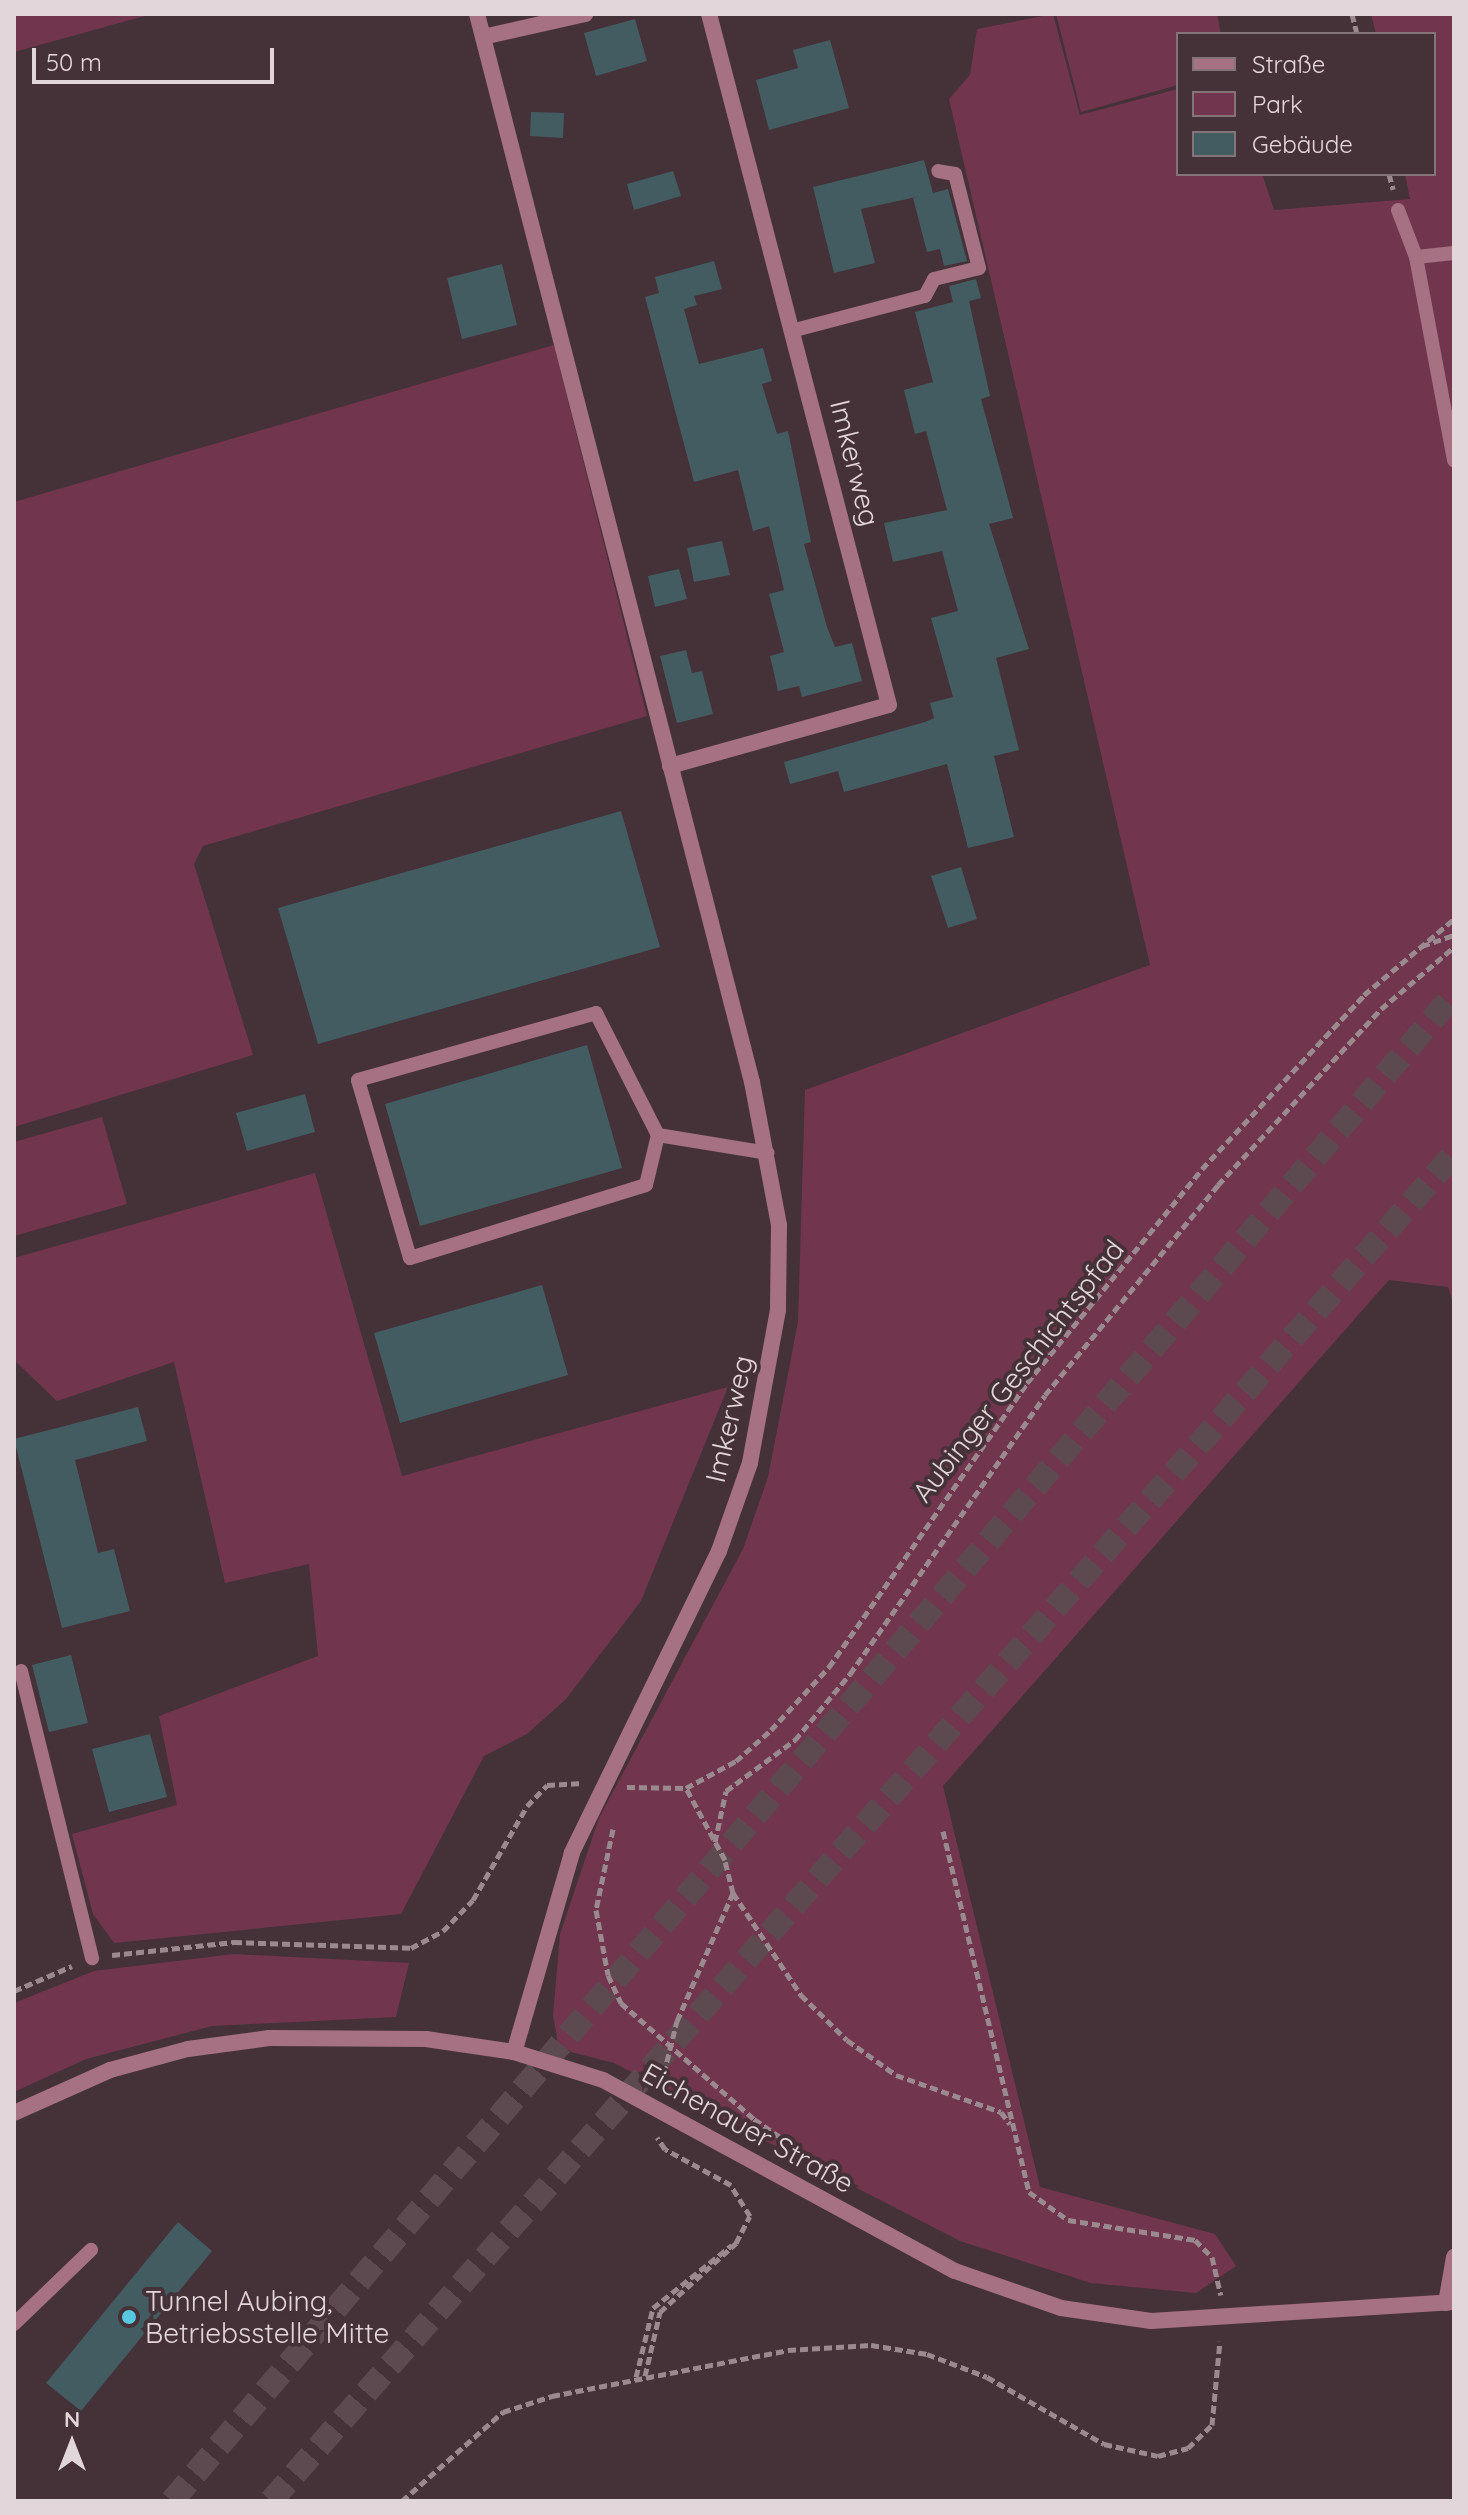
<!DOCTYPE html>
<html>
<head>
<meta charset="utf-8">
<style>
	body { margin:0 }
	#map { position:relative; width:1468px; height:2515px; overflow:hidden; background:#453138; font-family:Quicksand,sans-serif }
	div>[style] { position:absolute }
	.green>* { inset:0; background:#71364d }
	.building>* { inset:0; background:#435c61 }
	.motorway-tunnel>* { height:24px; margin-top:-12px; transform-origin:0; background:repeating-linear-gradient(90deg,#5d4a50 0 24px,transparent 0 36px) }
	.path>* { height:5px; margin-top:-2.5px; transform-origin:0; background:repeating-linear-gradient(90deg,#9a8a8f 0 8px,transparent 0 12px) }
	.service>* { height:14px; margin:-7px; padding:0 7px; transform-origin:7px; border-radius:7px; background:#a57183 }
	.minor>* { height:16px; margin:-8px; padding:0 8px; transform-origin:8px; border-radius:8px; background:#a57183 }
	.tertiary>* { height:16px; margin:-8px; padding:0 8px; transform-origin:8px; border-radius:8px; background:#a57183 }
	.dots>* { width:22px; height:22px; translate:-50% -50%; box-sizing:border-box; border:4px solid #453138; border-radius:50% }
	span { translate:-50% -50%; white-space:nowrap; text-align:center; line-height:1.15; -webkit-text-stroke:8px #453138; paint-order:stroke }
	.street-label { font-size:28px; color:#e3d6da }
	.poi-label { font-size:28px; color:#e3d6da }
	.left { translate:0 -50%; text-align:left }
	.frame { position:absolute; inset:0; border:16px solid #e3d6da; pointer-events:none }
	.legend { position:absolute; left:1176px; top:32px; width:260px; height:144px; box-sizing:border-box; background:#453138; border:2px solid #847379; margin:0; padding:10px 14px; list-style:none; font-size:24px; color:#e3d6da }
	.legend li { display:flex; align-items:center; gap:16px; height:40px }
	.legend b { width:40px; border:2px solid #847379 }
	.north { position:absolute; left:32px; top:2403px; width:80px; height:80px; -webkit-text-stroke:6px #453138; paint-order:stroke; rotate:0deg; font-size:22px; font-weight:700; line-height:32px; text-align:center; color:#e3d6da }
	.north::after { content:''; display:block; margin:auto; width:28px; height:36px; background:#e3d6da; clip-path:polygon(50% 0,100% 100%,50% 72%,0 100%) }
	.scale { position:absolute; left:32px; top:48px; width:242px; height:36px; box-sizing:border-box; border:4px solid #e3d6da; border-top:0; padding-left:10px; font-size:24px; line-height:28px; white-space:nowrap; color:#e3d6da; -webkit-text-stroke:6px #453138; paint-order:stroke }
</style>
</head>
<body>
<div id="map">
	<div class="green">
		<div style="clip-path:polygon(14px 14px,152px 14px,14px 52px)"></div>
		<div style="clip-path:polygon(1053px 14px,1080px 115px,1178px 89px,1178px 174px,1262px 174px,1274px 210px,1410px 199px,1405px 174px,1434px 174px,1434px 34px,1376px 34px,1371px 14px,1454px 14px,1454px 1306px,1448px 1287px,1389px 1280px,943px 1786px,1040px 2187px,1215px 2234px,1236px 2266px,1196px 2293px,1091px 2283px,960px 2241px,614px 2063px,571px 2052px,558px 2043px,553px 2016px,560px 1934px,599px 1818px,743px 1549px,768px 1477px,798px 1322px,805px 1090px,1150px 965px,949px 99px,970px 75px,977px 29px)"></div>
		<div style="clip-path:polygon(1056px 14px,1217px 14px,1221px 34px,1178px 34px,1178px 85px,1081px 112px)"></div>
		<div style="clip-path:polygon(554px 345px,647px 716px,203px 846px,194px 864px,253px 1055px,14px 1127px,14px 502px)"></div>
		<div style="clip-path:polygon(102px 1117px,127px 1204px,14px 1236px,14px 1142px)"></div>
		<div style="clip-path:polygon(315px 1173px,402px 1476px,728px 1387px,641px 1601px,566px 1699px,527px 1734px,484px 1756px,401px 1914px,114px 1943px,93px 1914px,72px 1834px,177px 1805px,159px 1716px,318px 1656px,309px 1564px,225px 1583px,174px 1362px,57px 1401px,14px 1360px,14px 1258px)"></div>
		<div style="clip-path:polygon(234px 1954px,409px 1963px,396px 2017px,212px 2026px,86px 2059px,14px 2092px,14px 2003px,94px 1971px)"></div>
	</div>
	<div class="building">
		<div style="clip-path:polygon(635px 19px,647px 61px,596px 76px,584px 33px)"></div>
		<div style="clip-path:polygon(830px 40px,849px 108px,769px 130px,756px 80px,798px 68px,793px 50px)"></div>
		<div style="clip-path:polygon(531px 112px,564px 113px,563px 138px,530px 136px)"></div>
		<div style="clip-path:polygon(924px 160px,933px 193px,948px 189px,967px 261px,944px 266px,940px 249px,927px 252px,913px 198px,921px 196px,861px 209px,875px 263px,834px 273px,813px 187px)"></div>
		<div style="clip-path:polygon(673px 171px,681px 196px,634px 210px,627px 184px)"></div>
		<div style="clip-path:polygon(714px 261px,722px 289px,694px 296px,697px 305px,684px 309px,699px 364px,763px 348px,772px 381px,762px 384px,777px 434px,788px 431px,811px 542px,804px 544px,827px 627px,835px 647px,852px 643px,862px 681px,802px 697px,799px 686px,778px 691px,770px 656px,784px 652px,769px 594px,784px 590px,769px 526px,753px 531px,738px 470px,694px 482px,645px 297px,659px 293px,655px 277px)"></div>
		<div style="clip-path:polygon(502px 264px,517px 325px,462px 339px,447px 278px)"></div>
		<div style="clip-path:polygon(976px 279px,981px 298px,969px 301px,990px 396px,981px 399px,1013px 518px,989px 524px,1029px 649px,996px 658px,1019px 750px,994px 756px,1014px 837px,968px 848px,947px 764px,844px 792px,838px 771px,790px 784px,784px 762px,925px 722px,934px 718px,930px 703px,953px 697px,931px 618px,958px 611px,942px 551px,893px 562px,884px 523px,947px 510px,926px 431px,915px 434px,904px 390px,933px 382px,915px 312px,953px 302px,949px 286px)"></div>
		<div style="clip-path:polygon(722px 541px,730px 575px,694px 582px,687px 548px)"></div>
		<div style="clip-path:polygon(679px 569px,687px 599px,655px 607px,648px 576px)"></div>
		<div style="clip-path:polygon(686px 650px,692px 673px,702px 671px,713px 714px,677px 723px,660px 656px)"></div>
		<div style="clip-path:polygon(621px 811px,660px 947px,318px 1044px,278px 908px)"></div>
		<div style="clip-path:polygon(961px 867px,977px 919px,948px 928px,931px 876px)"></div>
		<div style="clip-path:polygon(587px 1045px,622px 1168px,420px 1226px,385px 1104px)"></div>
		<div style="clip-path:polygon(305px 1094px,315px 1132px,247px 1151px,236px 1113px)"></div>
		<div style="clip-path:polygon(542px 1285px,568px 1375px,400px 1423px,374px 1333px)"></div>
		<div style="clip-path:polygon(138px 1407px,147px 1441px,75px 1460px,98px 1553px,114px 1549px,130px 1611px,62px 1628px,14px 1439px)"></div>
		<div style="clip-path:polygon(71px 1655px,88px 1723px,49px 1732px,32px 1665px)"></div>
		<div style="clip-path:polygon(150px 1734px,167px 1797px,109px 1812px,92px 1749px)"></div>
		<div style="clip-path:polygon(178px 2222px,212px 2251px,81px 2411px,46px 2383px)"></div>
	</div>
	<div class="motorway-tunnel">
		<div style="left:172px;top:2501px;width:1979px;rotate:-49.61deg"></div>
		<div style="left:271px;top:2501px;width:1793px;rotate:-48.71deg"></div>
	</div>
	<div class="path">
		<div style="left:1352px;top:14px;width:21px;rotate:76deg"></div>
		<div style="left:1389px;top:174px;width:16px;rotate:75deg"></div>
		<div style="left:1422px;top:946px;width:34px;rotate:-19deg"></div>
		<div style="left:627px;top:1787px;width:59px;rotate:1deg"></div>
		<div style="left:686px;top:1788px;width:57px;rotate:-28.4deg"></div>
		<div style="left:736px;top:1761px;width:47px;rotate:-41.5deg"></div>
		<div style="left:771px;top:1730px;width:86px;rotate:-47.4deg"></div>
		<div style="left:829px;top:1667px;width:346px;rotate:-55.1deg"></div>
		<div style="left:1027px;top:1383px;width:276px;rotate:-50.7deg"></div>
		<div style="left:1202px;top:1169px;width:238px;rotate:-47deg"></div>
		<div style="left:1364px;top:995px;width:118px;rotate:-40.2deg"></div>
		<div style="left:613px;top:1829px;width:83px;rotate:101.9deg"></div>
		<div style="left:596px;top:1910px;width:66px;rotate:79.5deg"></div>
		<div style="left:608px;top:1975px;width:31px;rotate:65deg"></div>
		<div style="left:621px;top:2003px;width:176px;rotate:41.1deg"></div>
		<div style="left:754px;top:2119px;width:109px;rotate:34.6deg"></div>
		<div style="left:943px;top:1831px;width:371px;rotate:76.6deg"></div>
		<div style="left:1029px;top:2192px;width:48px;rotate:35.7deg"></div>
		<div style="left:1068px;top:2220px;width:129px;rotate:8.9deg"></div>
		<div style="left:1195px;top:2240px;width:24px;rotate:45deg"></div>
		<div style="left:1212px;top:2257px;width:39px;rotate:77deg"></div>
		<div style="left:715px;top:1842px;width:52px;rotate:-77.8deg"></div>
		<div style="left:726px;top:1791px;width:86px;rotate:-36.5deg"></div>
		<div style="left:795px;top:1740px;width:86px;rotate:-50.2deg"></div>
		<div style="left:850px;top:1674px;width:340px;rotate:-55deg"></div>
		<div style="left:1045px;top:1395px;width:272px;rotate:-50.5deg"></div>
		<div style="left:1218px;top:1185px;width:240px;rotate:-47.2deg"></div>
		<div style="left:1381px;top:1009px;width:96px;rotate:-40.3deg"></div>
		<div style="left:733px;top:1893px;width:123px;rotate:56.3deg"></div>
		<div style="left:801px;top:1995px;width:64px;rotate:44.4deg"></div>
		<div style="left:847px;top:2040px;width:60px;rotate:35.5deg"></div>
		<div style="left:896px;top:2075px;width:111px;rotate:19.4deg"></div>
		<div style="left:1001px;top:2112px;width:15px;rotate:53deg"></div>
		<div style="left:112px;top:1955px;width:123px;rotate:-6.1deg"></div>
		<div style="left:234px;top:1942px;width:177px;rotate:1.9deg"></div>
		<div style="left:411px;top:1948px;width:36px;rotate:-28deg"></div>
		<div style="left:443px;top:1931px;width:43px;rotate:-45.9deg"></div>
		<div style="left:473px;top:1900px;width:108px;rotate:-60.1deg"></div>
		<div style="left:527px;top:1806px;width:29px;rotate:-46deg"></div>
		<div style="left:547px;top:1785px;width:36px;rotate:-3deg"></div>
		<div style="left:14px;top:1991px;width:63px;rotate:-23.3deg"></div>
		<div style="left:661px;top:2085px;width:66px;rotate:-76deg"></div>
		<div style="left:677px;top:2021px;width:140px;rotate:-66.4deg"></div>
		<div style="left:733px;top:1893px;width:34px;rotate:-104deg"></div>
		<div style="left:725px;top:1860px;width:82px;rotate:-118.4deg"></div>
		<div style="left:645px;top:2376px;width:66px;rotate:-76.8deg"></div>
		<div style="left:660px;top:2312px;width:103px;rotate:-42.2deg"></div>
		<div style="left:736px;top:2243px;width:30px;rotate:-63deg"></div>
		<div style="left:750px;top:2216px;width:36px;rotate:-122deg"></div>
		<div style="left:731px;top:2185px;width:75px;rotate:-151.4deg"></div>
		<div style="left:665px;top:2149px;width:14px;rotate:-124deg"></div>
		<div style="left:636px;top:2377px;width:71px;rotate:-76.2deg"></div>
		<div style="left:653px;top:2308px;width:101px;rotate:-38.6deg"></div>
		<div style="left:402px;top:2501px;width:135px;rotate:-41.4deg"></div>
		<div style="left:503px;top:2412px;width:52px;rotate:-18.1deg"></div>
		<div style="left:552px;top:2396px;width:240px;rotate:-11deg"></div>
		<div style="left:788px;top:2350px;width:83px;rotate:-3.4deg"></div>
		<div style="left:871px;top:2345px;width:57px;rotate:9.1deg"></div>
		<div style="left:927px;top:2354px;width:64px;rotate:21deg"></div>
		<div style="left:987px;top:2377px;width:135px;rotate:29.8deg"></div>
		<div style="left:1104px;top:2444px;width:55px;rotate:12.5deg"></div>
		<div style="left:1158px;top:2456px;width:31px;rotate:-15deg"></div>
		<div style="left:1188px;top:2448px;width:33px;rotate:-44deg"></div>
		<div style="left:1212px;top:2425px;width:84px;rotate:-84.6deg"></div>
	</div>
	<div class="service">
		<div style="left:1398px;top:210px;width:50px;rotate:69deg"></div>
		<div style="left:1416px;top:257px;width:207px;rotate:79.4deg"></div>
		<div style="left:1416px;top:257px;width:38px;rotate:-6deg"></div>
		<div style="left:795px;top:330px;width:134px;rotate:-14.7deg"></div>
		<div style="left:925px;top:296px;width:19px;rotate:-62deg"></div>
		<div style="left:934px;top:279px;width:46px;rotate:-13.7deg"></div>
		<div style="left:979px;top:268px;width:97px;rotate:-104.3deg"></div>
		<div style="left:955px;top:174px;width:17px;rotate:-170deg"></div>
		<div style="left:658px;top:1135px;width:51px;rotate:103.5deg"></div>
		<div style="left:646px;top:1185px;width:247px;rotate:162.8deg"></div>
		<div style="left:410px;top:1258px;width:185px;rotate:-106.3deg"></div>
		<div style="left:358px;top:1080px;width:247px;rotate:-15.7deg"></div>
		<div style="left:596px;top:1013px;width:137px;rotate:63.1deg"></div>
		<div style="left:658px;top:1135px;width:111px;rotate:9.3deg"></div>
		<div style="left:21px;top:1671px;width:296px;rotate:76.1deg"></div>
		<div style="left:14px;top:2324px;width:107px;rotate:-43.9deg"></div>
	</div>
	<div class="minor">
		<div style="left:477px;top:14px;width:1103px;rotate:75.56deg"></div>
		<div style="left:752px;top:1082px;width:146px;rotate:79.3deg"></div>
		<div style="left:779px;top:1225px;width:85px;rotate:90.7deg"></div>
		<div style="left:778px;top:1310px;width:156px;rotate:100.4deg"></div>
		<div style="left:750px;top:1463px;width:93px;rotate:109.4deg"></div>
		<div style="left:719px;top:1551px;width:336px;rotate:116deg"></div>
		<div style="left:572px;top:1853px;width:207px;rotate:106.2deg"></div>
		<div style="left:483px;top:37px;width:105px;rotate:-12.7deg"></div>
		<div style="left:670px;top:766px;width:227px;rotate:-15.6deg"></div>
		<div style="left:889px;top:705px;width:714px;rotate:-104.6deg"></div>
		<div style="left:1446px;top:2303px;width:47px;rotate:-80.1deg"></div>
	</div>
	<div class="tertiary">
		<div style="left:14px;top:2113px;width:105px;rotate:-24.1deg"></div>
		<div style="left:110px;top:2070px;width:81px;rotate:-15.1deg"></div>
		<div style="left:188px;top:2049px;width:82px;rotate:-7.7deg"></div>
		<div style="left:269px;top:2038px;width:157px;rotate:0.4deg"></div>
		<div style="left:426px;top:2039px;width:89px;rotate:8.4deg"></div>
		<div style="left:514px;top:2052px;width:93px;rotate:17.5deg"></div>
		<div style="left:603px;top:2080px;width:400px;rotate:28.5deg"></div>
		<div style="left:955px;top:2271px;width:112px;rotate:19.2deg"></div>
		<div style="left:1061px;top:2308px;width:91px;rotate:8.2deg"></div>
		<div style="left:1151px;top:2321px;width:304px;rotate:-3.6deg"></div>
	</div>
	<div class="dots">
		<div style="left:129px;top:2317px;background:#56c9e0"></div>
	</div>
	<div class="street-label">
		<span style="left:855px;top:463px;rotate:76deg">Imkerweg</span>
		<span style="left:1018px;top:1371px;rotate:-52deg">Aubinger Geschichtspfad</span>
		<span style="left:729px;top:1419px;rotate:-77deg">Imkerweg</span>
		<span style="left:748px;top:2128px;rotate:29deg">Eichenauer Straße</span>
	</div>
	<div class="poi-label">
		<span class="left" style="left:145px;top:2317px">Tunnel Aubing,<br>Betriebsstelle Mitte</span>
	</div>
	<div class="frame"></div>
	<ul class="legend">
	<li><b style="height:10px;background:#a57183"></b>Straße</li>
	<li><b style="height:22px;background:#71364d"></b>Park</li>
	<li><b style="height:22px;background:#435c61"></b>Gebäude</li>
	</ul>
	<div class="north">N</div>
	<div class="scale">50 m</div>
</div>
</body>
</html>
